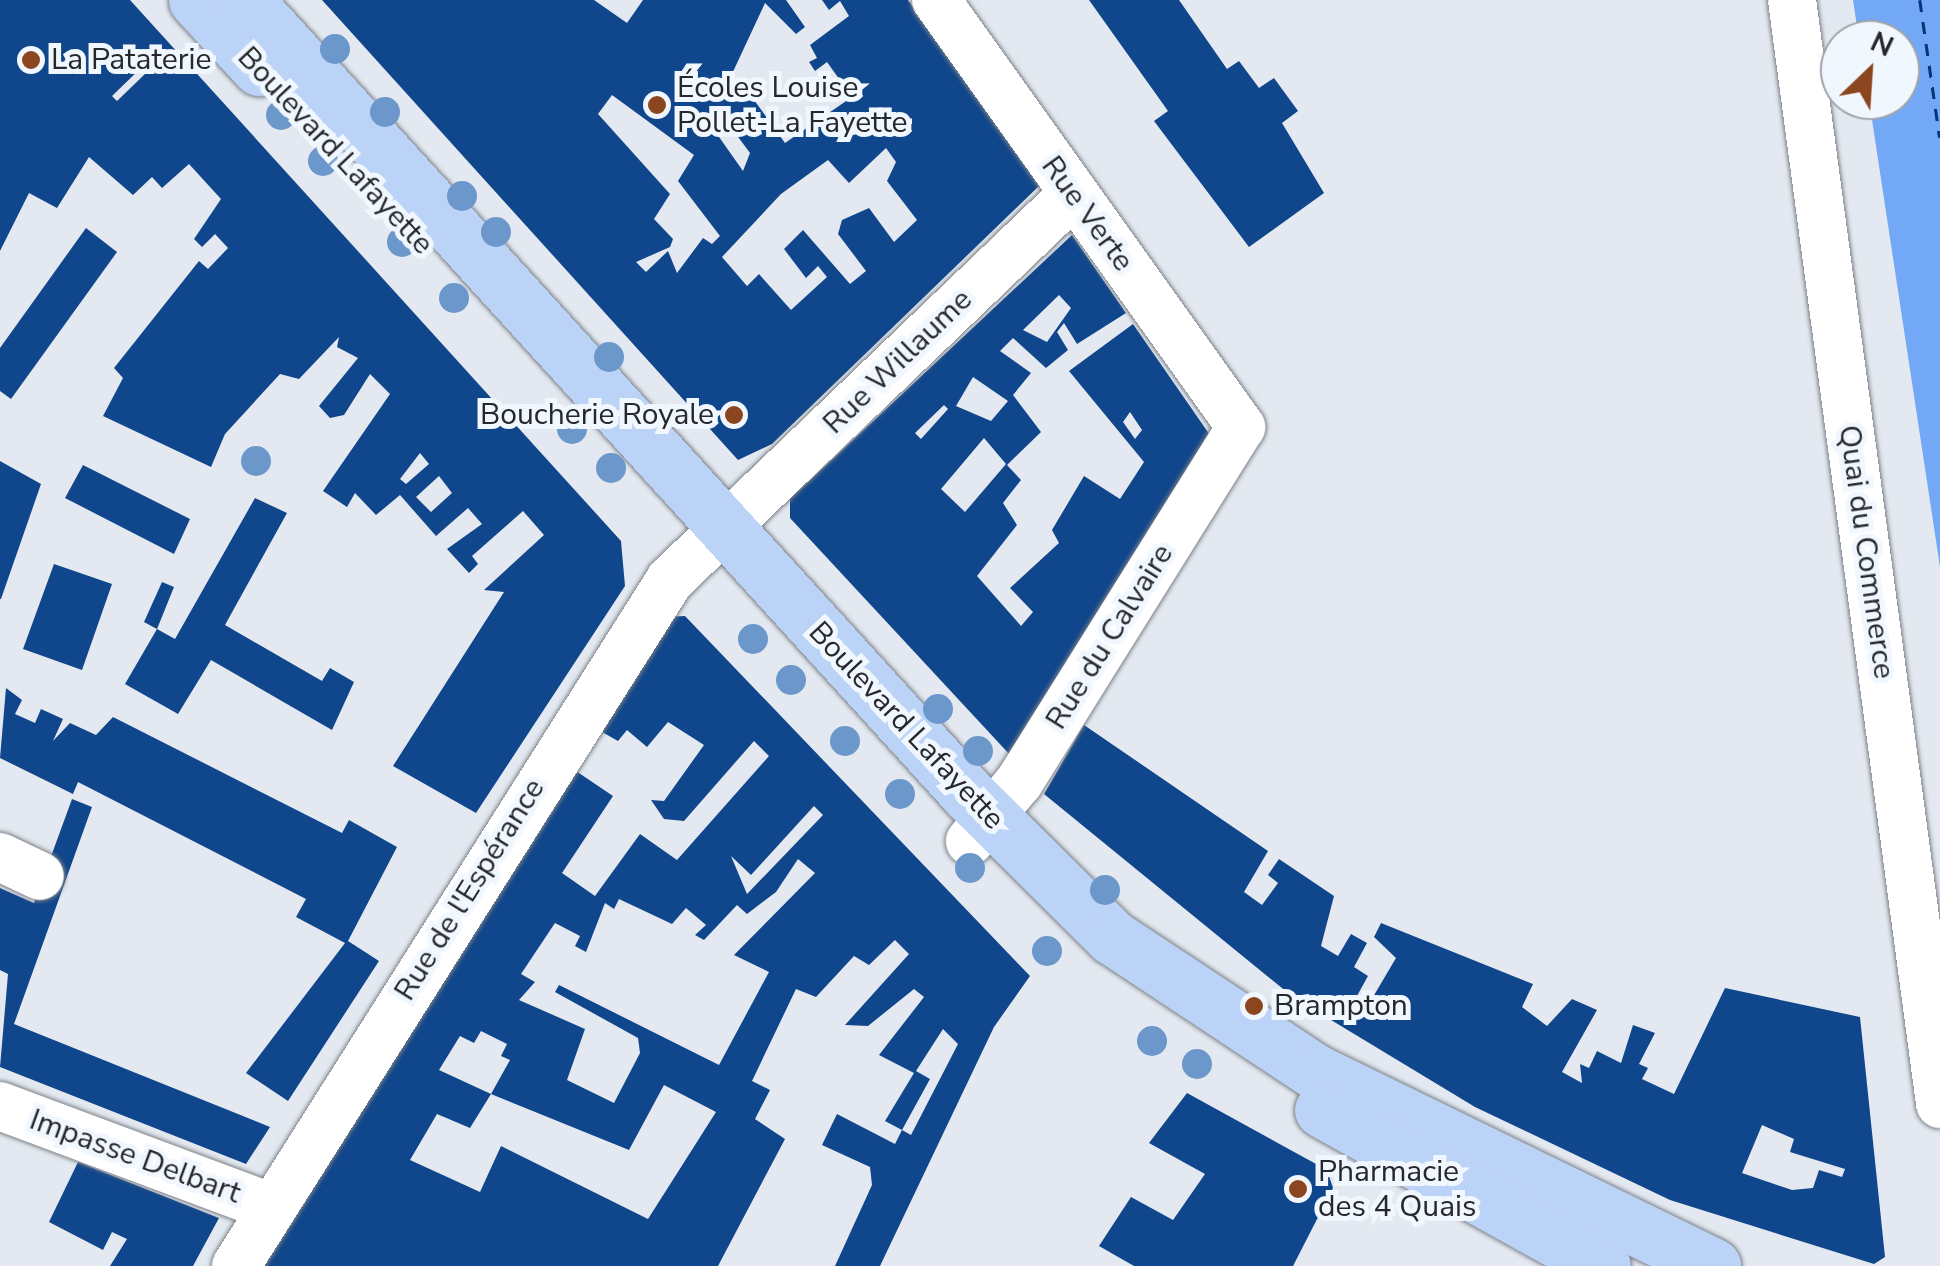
<!DOCTYPE html>
<html>
<head>
<meta charset="utf-8">
<style>
	body { margin:0 }
	#map { position:relative; width:1940px; height:1266px; overflow:hidden; background:#e4e9f1; font-family:"Nunito Sans",sans-serif }
	div>[style] { position:absolute }
	.water>* { inset:0; background:#72a8f6 }
	.ferry>* { height:2.5px; margin-top:-1.25px; transform-origin:0; background:repeating-linear-gradient(90deg,#003578 0 12px,transparent 0 22px) }
	.building>* { inset:0; background:#10468b }
	.roads { filter:drop-shadow(0 0 2px #7c8187) drop-shadow(0 0 2px #7c8187) }
	.minor>* { height:48px; margin:-24px; padding:0 24px; transform-origin:24px; border-radius:24px; background:#fff }
	.major>* { height:55px; margin:-27.5px; padding:0 27.5px; transform-origin:27.5px; border-radius:27.5px; background:#bbd3f6 }
	.trees>* { width:30px; height:30px; margin:-15px; border-radius:50%; background:#6b97cb }
	.dots>* { width:28px; height:28px; translate:-50% -50%; box-sizing:border-box; border:5px solid #f1f7fe; border-radius:50% }
	span { translate:-50% -50%; white-space:nowrap; text-align:center; line-height:1.15; -webkit-text-stroke:10px #f1f7fe; paint-order:stroke }
	.poi-label { font-size:30px; color:#26282b }
	.left { translate:0 -50%; text-align:left }
	.right { translate:-100% -50%; text-align:right }
	.street-label { font-size:30px; color:#26282b }
	.north { position:absolute; left:1820px; top:20px; width:100px; height:100px; box-sizing:border-box; background:#f1f7fe; border:2px solid #a0a4aa; border-radius:50%; rotate:25deg; font-size:28px; font-weight:700; line-height:40px; text-align:center; color:#26282b }
	.north::after { content:''; display:block; margin:auto; width:35px; height:45px; background:#8c461f; clip-path:polygon(50% 0,100% 100%,50% 72%,0 100%) }
</style>
</head>
<body>
<div id="map">
	<div class="water">
		<div style="clip-path:polygon(1853px 0,1940px 0,1940px 567px,1869px 100px,1900px 100px,1900px 40px,1859px 40px)"></div>
	</div>
	<div class="ferry">
		<div style="left:1920px;top:0;width:139px;rotate:81.8deg"></div>
	</div>
	<div class="building">
		<div style="clip-path:polygon(evenodd,0 0,130px 0,621px 541px,625px 586px,476px 813px,393px 766px,504px 592px,484px 590px,544px 535px,523px 511px,472px 556px,478px 564px,469px 573px,447px 549px,482px 524px,468px 508px,436px 536px,400px 495px,376px 515px,355px 493px,347px 507px,323px 491px,390px 394px,370px 374px,344px 415px,330px 418px,319px 406px,358px 358px,337px 347px,339px 337px,299px 379px,280px 374px,225px 434px,211px 467px,103px 416px,123px 378px,114px 368px,199px 261px,208px 269px,228px 248px,215px 234px,202px 247px,194px 239px,221px 199px,189px 164px,162px 188px,152px 177px,133px 195px,89px 157px,57px 208px,29px 193px,0 251px,0 0,141px 68px,145px 74px,117px 101px,112px 96px,141px 68px,0 0,420px 453px,429px 464px,406px 484px,400px 479px,420px 453px,0 0,439px 476px,452px 493px,431px 512px,416px 497px,439px 476px)"></div>
		<div style="clip-path:polygon(evenodd,322px 0,594px 0,627px 23px,643px 0,786px 0,805px 27px,796px 34px,765px 3px,724px 91px,744px 86px,785px 143px,852px 97px,827px 62px,815px 71px,809px 62px,817px 58px,810px 45px,849px 16px,840px 1px,829px 10px,822px 0,908px 0,1039px 186px,772px 444px,738px 460px,322px 0,612px 95px,694px 155px,678px 181px,720px 236px,712px 244px,703px 238px,677px 273px,668px 251px,646px 272px,636px 262px,670px 247px,673px 239px,654px 219px,670px 194px,598px 114px,612px 95px,322px 0,721px 114px,750px 153px,743px 171px,712px 127px,721px 114px,322px 0,886px 148px,896px 162px,887px 181px,917px 220px,894px 242px,869px 208px,842px 220px,838px 234px,866px 271px,850px 284px,803px 230px,784px 249px,806px 278px,818px 266px,827px 277px,791px 310px,759px 274px,747px 286px,722px 257px,781px 194px,828px 160px,849px 183px,886px 148px)"></div>
		<div style="clip-path:polygon(1089px 0,1179px 0,1227px 69px,1239px 61px,1259px 88px,1274px 78px,1298px 111px,1282px 123px,1324px 193px,1249px 247px,1154px 121px,1168px 111px)"></div>
		<div style="clip-path:polygon(86px 228px,117px 252px,11px 399px,0 391px,0 348px)"></div>
		<div style="clip-path:polygon(evenodd,1072px 235px,1126px 313px,1077px 344px,1064px 323px,1057px 332px,1068px 350px,1046px 368px,1013px 338px,1000px 351px,1031px 373px,1013px 395px,1041px 432px,1007px 465px,1021px 480px,1003px 503px,1017px 525px,977px 576px,1021px 626px,1033px 612px,1010px 588px,1059px 543px,1052px 530px,1084px 476px,1120px 499px,1144px 462px,1069px 371px,1133px 324px,1212px 438px,1011px 756px,790px 518px,790px 499px,1072px 235px,1059px 295px,1071px 308px,1047px 342px,1023px 330px,1059px 295px,1072px 235px,973px 377px,1008px 401px,991px 421px,956px 406px,973px 377px,1072px 235px,944px 405px,948px 409px,921px 439px,915px 433px,944px 405px,1072px 235px,1130px 412px,1142px 430px,1135px 439px,1123px 422px,1130px 412px,1072px 235px,984px 438px,1006px 464px,965px 512px,941px 489px,984px 438px)"></div>
		<div style="clip-path:polygon(0 461px,41px 484px,1px 599px,0 599px)"></div>
		<div style="clip-path:polygon(83px 465px,190px 519px,174px 554px,65px 498px)"></div>
		<div style="clip-path:polygon(255px 498px,287px 513px,225px 625px,322px 681px,330px 668px,354px 682px,332px 730px,211px 660px,178px 714px,125px 684px,157px 629px,144px 622px,162px 582px,174px 587px,157px 629px,175px 639px)"></div>
		<div style="clip-path:polygon(54px 564px,112px 584px,82px 670px,23px 649px)"></div>
		<div style="clip-path:polygon(evenodd,685px 616px,1030px 976px,994px 1027px,880px 1266px,835px 1266px,872px 1185px,870px 1167px,822px 1145px,837px 1114px,895px 1144px,902px 1130px,911px 1135px,958px 1044px,943px 1029px,916px 1071px,930px 1079px,902px 1130px,885px 1121px,914px 1073px,879px 1055px,924px 997px,914px 989px,868px 1026px,845px 1025px,909px 954px,895px 940px,869px 965px,854px 956px,816px 997px,796px 989px,752px 1081px,770px 1090px,755px 1119px,785px 1139px,718px 1266px,260px 1266px,570px 767px,613px 796px,562px 873px,595px 896px,640px 834px,677px 860px,769px 756px,754px 741px,684px 821px,664px 819px,651px 800px,664px 801px,704px 745px,668px 722px,647px 747px,627px 730px,618px 741px,595px 728px,665px 617px,685px 616px,814px 806px,823px 815px,747px 894px,731px 856px,751px 875px,814px 806px,685px 616px,798px 859px,815px 873px,734px 955px,769px 972px,719px 1065px,559px 985px,555px 992px,638px 1038px,640px 1053px,614px 1103px,567px 1080px,585px 1029px,519px 1000px,535px 982px,521px 974px,555px 923px,580px 936px,575px 946px,586px 952px,605px 903px,614px 909px,619px 899px,672px 924px,686px 908px,706px 925px,695px 935px,704px 940px,737px 905px,747px 914px,776px 892px,798px 859px,685px 616px,481px 1031px,507px 1044px,501px 1056px,510px 1060px,491px 1094px,629px 1150px,664px 1085px,716px 1112px,648px 1219px,501px 1146px,480px 1192px,410px 1160px,437px 1114px,470px 1128px,491px 1094px,439px 1070px,460px 1036px,474px 1043px,481px 1031px)"></div>
		<div style="clip-path:polygon(6px 688px,22px 700px,15px 714px,35px 723px,41px 709px,63px 719px,53px 741px,70px 723px,96px 735px,113px 717px,342px 833px,349px 820px,397px 847px,348px 941px,379px 961px,288px 1101px,246px 1073px,345px 943px,296px 917px,306px 899px,78px 782px,73px 794px,0 758px)"></div>
		<div style="clip-path:polygon(evenodd,1084px 725px,1268px 851px,1244px 892px,1262px 905px,1278px 883px,1268px 875px,1279px 859px,1334px 896px,1321px 946px,1338px 956px,1351px 934px,1367px 943px,1354px 967px,1368px 976px,1357px 996px,1370px 1002px,1396px 958px,1374px 937px,1381px 923px,1533px 984px,1522px 1007px,1547px 1026px,1572px 999px,1597px 1010px,1562px 1072px,1582px 1083px,1580px 1064px,1589px 1068px,1597px 1051px,1621px 1063px,1633px 1025px,1655px 1033px,1639px 1064px,1648px 1068px,1642px 1079px,1674px 1094px,1725px 988px,1860px 1017px,1885px 1257px,1874px 1264px,1670px 1200px,1475px 1107px,1293px 997px,1044px 794px,1084px 725px,1762px 1125px,1794px 1139px,1790px 1152px,1845px 1169px,1842px 1177px,1819px 1170px,1813px 1188px,1792px 1190px,1742px 1173px,1762px 1125px)"></div>
		<div style="clip-path:polygon(72px 799px,92px 807px,14px 1024px,270px 1127px,246px 1164px,0 1067px,8px 974px,0 970px,0 888px,34px 903px)"></div>
		<div style="clip-path:polygon(1187px 1093px,1327px 1170px,1333px 1188px,1293px 1266px,1134px 1266px,1099px 1246px,1131px 1197px,1173px 1220px,1205px 1174px,1149px 1143px)"></div>
		<div style="clip-path:polygon(78px 1162px,219px 1218px,193px 1266px,110px 1266px,127px 1239px,112px 1232px,103px 1250px,49px 1222px)"></div>
	</div>
	<div class="roads">
		<div class="minor">
			<div style="left:936px;top:0;width:525px;rotate:54.46deg"></div>
			<div style="left:1241px;top:427px;width:419px;rotate:122deg"></div>
			<div style="left:1019px;top:782px;width:77px;rotate:129.7deg"></div>
			<div style="left:1792px;top:0;width:1114px;rotate:82.36deg"></div>
			<div style="left:0;top:857px;width:44px;rotate:25.4deg"></div>
			<div style="left:0;top:1106px;width:288px;rotate:20.5deg"></div>
			<div style="left:236px;top:1266px;width:812px;rotate:-57.68deg"></div>
			<div style="left:670px;top:580px;width:557px;rotate:-43.76deg"></div>
		</div>
		<div class="major">
			<div style="left:196px;top:0;width:93px;rotate:47.2deg"></div>
			<div style="left:245px;top:0;width:1074px;rotate:47.68deg"></div>
			<div style="left:968px;top:794px;width:203px;rotate:44.8deg"></div>
			<div style="left:1112px;top:937px;width:245px;rotate:33.5deg"></div>
			<div style="left:1316px;top:1072px;width:442px;rotate:26deg"></div>
			<div style="left:1322px;top:1110px;width:321px;rotate:29deg"></div>
		</div>
	</div>
	<div class="trees">
		<div style="left:335px;top:49px"></div>
		<div style="left:385px;top:112px"></div>
		<div style="left:281px;top:115px"></div>
		<div style="left:323px;top:161px"></div>
		<div style="left:462px;top:196px"></div>
		<div style="left:496px;top:232px"></div>
		<div style="left:402px;top:242px"></div>
		<div style="left:454px;top:298px"></div>
		<div style="left:609px;top:357px"></div>
		<div style="left:572px;top:429px"></div>
		<div style="left:256px;top:461px"></div>
		<div style="left:611px;top:468px"></div>
		<div style="left:753px;top:639px"></div>
		<div style="left:791px;top:680px"></div>
		<div style="left:938px;top:709px"></div>
		<div style="left:845px;top:741px"></div>
		<div style="left:978px;top:751px"></div>
		<div style="left:900px;top:794px"></div>
		<div style="left:970px;top:868px"></div>
		<div style="left:1105px;top:890px"></div>
		<div style="left:1047px;top:951px"></div>
		<div style="left:1152px;top:1041px"></div>
		<div style="left:1197px;top:1064px"></div>
	</div>
	<div class="dots">
		<div style="left:31px;top:60px;background:#8c461f"></div>
		<div style="left:657px;top:105px;background:#8c461f"></div>
		<div style="left:734px;top:415px;background:#8c461f"></div>
		<div style="left:1254px;top:1006px;background:#8c461f"></div>
		<div style="left:1298px;top:1189px;background:#8c461f"></div>
	</div>
	<div class="poi-label">
		<span class="left" style="left:51px;top:60px">La Pataterie</span>
		<span class="left" style="left:677px;top:105px">Écoles Louise<br>Pollet-La Fayette</span>
		<span class="right" style="left:714px;top:415px">Boucherie Royale</span>
		<span class="left" style="left:1274px;top:1006px">Brampton</span>
		<span class="left" style="left:1318px;top:1189px">Pharmacie<br>des 4 Quais</span>
	</div>
	<div class="street-label">
		<span style="left:335px;top:151px;rotate:47deg">Boulevard Lafayette</span>
		<span style="left:1087px;top:214px;rotate:54deg">Rue Verte</span>
		<span style="left:898px;top:362px;rotate:-44deg">Rue Willaume</span>
		<span style="left:1866px;top:552px;rotate:82deg">Quai du Commerce</span>
		<span style="left:1110px;top:637px;rotate:-58deg">Rue du Calvaire</span>
		<span style="left:906px;top:726px;rotate:47deg">Boulevard Lafayette</span>
		<span style="left:470px;top:890px;rotate:-58deg">Rue de l'Espérance</span>
		<span style="left:135px;top:1157px;rotate:20deg">Impasse Delbart</span>
	</div>
	<div class="north">N</div>
</div>
</body>
</html>
